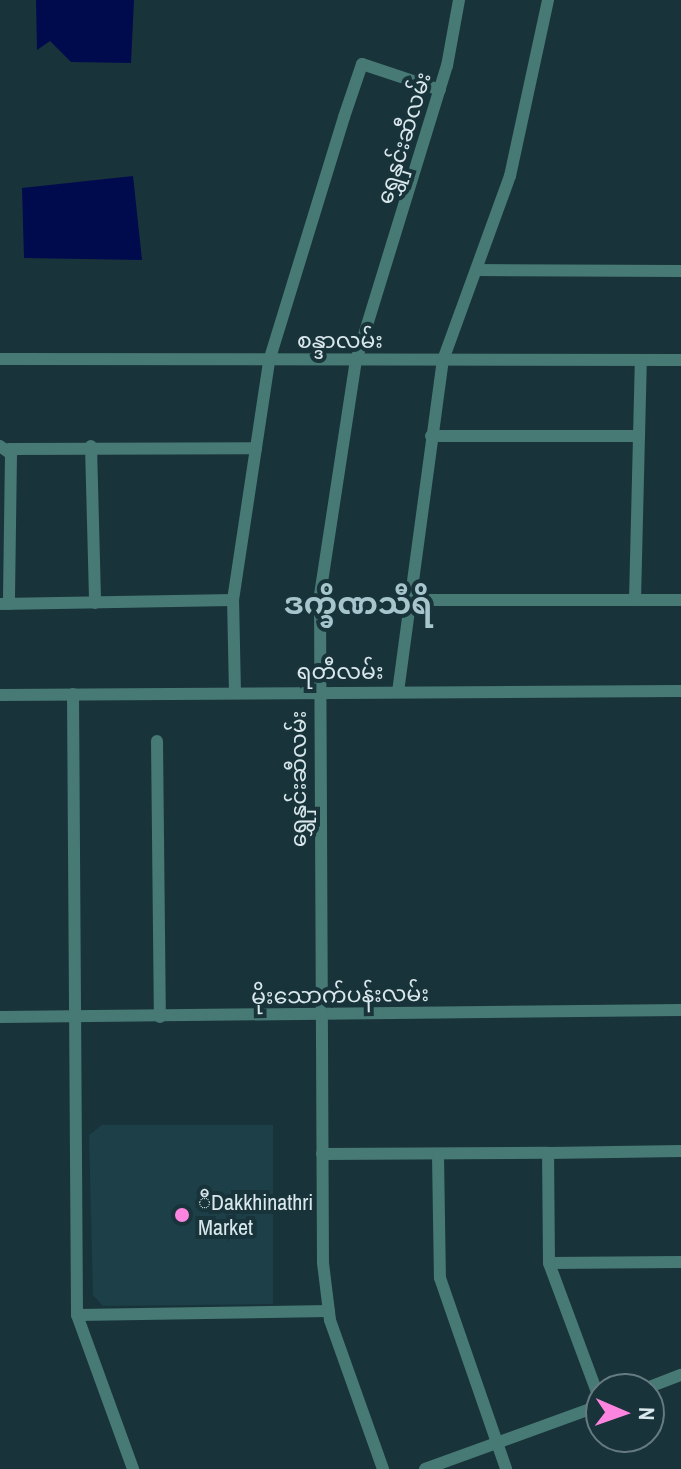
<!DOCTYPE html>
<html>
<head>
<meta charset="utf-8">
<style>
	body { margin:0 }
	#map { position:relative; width:681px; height:1469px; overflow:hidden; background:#19333a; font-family:"Archivo Narrow","Noto Sans Myanmar",sans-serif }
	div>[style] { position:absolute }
	.built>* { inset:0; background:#1c3f48 }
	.water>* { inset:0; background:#000b4e }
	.minor>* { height:12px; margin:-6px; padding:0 6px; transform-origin:6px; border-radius:6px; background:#477975 }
	.dots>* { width:22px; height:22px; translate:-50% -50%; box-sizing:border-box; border:4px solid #19333a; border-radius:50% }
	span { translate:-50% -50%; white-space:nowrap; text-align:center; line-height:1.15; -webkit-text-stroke:8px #19333a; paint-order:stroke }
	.street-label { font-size:22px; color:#d9e8ec }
	.poi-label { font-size:22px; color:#d9e8ec }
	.left { translate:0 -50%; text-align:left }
	.district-label { font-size:30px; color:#a6c5cc; font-weight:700 }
	.north { position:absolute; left:585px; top:1373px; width:80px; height:80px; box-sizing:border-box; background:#19333a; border:2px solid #667b81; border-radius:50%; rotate:92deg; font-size:22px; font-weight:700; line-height:32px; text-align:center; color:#d9e8ec }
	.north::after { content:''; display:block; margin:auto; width:28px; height:36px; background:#fe85df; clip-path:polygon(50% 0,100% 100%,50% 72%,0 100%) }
</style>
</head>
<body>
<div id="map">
	<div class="built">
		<div style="clip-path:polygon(102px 1125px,273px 1125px,273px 1304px,103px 1306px,93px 1295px,89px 1135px)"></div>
	</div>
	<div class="water">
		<div style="clip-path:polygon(36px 0,134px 0,131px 63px,71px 62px,50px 41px,37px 50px)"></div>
		<div style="clip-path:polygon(133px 176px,142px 260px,24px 258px,22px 188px)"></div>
	</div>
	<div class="minor">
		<div style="left:477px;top:270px;width:204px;rotate:0.3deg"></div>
		<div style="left:0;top:359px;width:681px;rotate:0.08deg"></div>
		<div style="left:431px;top:436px;width:208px"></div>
		<div style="left:0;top:446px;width:14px;rotate:36deg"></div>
		<div style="left:11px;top:454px;width:150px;rotate:90.8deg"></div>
		<div style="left:91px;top:446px;width:157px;rotate:88.5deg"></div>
		<div style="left:9px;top:449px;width:247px;rotate:-0.2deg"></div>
		<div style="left:408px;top:600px;width:273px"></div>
		<div style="left:635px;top:600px;width:240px;rotate:-88.6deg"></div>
		<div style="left:0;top:604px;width:233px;rotate:-1deg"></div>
		<div style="left:398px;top:692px;width:335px;rotate:-82.3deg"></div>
		<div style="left:443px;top:360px;width:196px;rotate:-70deg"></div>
		<div style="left:510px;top:176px;width:180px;rotate:-77.8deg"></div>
		<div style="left:235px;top:693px;width:93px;rotate:-91.2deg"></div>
		<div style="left:233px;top:600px;width:242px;rotate:-81.4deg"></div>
		<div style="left:269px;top:361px;width:255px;rotate:-72.9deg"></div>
		<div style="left:344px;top:117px;width:56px;rotate:-71.2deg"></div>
		<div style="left:362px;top:64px;width:82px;rotate:18.4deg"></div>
		<div style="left:73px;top:694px;width:621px;rotate:89.63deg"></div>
		<div style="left:77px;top:1315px;width:252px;rotate:-0.9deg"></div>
		<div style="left:0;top:695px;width:681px;rotate:-0.34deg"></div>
		<div style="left:157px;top:741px;width:276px;rotate:89.4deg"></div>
		<div style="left:0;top:1017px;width:681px;rotate:-0.59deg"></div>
		<div style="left:322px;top:1154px;width:226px;rotate:-0.3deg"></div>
		<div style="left:438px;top:1155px;width:123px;rotate:89.1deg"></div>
		<div style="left:440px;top:1278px;width:202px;rotate:70.9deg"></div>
		<div style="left:549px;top:1263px;width:132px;rotate:-0.4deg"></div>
		<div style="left:77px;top:1315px;width:164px;rotate:70deg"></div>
		<div style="left:644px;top:1389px;width:40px;rotate:-21deg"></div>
		<div style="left:601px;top:1403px;width:149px;rotate:-110.4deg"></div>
		<div style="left:549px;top:1263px;width:110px;rotate:-90.5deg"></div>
		<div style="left:548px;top:1153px;width:133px;rotate:-0.9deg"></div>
		<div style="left:383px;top:1469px;width:158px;rotate:-109.6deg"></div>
		<div style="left:330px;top:1320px;width:57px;rotate:-97deg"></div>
		<div style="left:323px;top:1263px;width:668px;rotate:-90.26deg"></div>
		<div style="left:320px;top:595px;width:237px;rotate:-81.3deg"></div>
		<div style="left:356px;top:361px;width:309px;rotate:-72.9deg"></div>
		<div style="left:447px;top:66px;width:67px;rotate:-79.7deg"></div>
		<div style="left:425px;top:1469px;width:187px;rotate:-20deg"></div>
	</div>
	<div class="dots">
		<div style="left:182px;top:1215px;background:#fe85df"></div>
	</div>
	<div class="street-label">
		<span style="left:404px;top:138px;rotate:-73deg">ရွှေနှင်းဆီလမ်း</span>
		<span style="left:340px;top:341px">စန္ဒာလမ်း</span>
		<span style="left:340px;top:672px">ရတီလမ်း</span>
		<span style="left:299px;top:779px;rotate:-90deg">ရွှေနှင်းဆီလမ်း</span>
		<span style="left:340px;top:995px;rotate:-1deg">မိုးသောက်ပန်းလမ်း</span>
	</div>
	<div class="poi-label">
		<span class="left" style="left:198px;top:1215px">ီDakkhinathri<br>Market</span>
	</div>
	<div class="district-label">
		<span style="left:358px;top:603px">ဒက္ခိဏသီရိ</span>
	</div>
	<div class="north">N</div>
</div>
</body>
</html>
